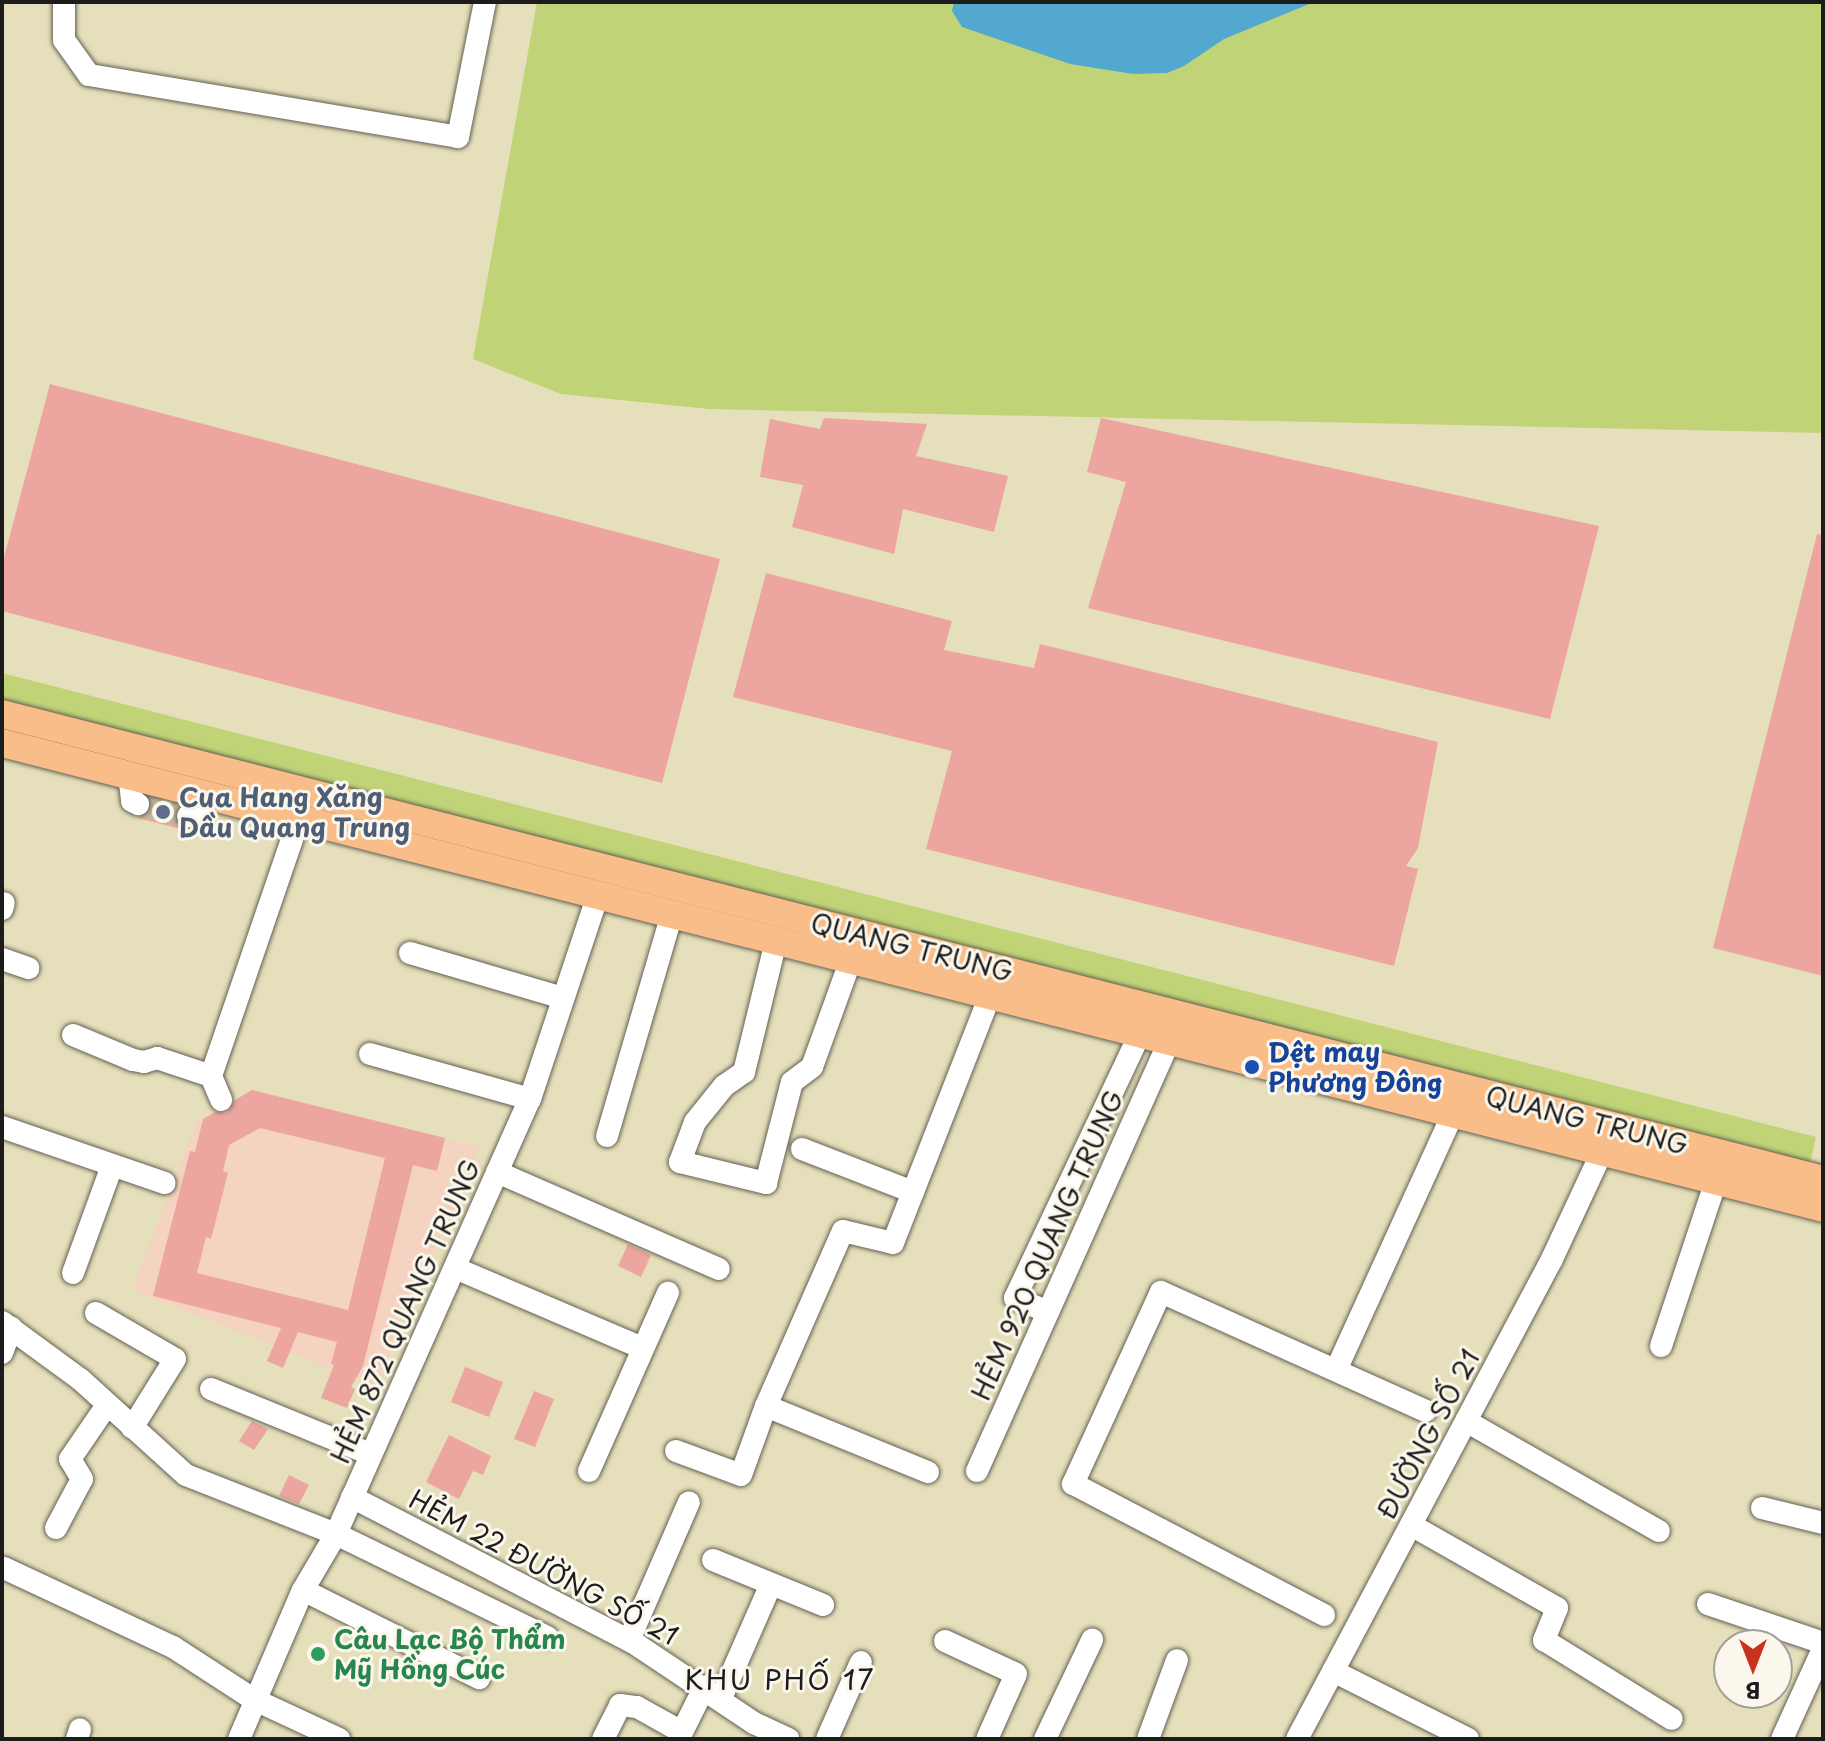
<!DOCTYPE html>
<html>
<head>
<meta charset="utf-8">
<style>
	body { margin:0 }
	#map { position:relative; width:1825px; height:1741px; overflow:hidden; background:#e6dfbb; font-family:"Playpen Sans",sans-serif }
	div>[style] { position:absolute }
	.built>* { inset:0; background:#f4d3c0 }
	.green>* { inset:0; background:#c0d477 }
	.water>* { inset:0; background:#52a8ce }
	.building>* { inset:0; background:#eca59f }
	.minor-tunnel>* { height:22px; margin-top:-11px; transform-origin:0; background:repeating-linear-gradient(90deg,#beb89b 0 22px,transparent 0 33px) }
	.roads { filter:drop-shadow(0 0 2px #636054) drop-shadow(0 0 2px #636054) }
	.minor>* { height:22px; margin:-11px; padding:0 11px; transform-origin:11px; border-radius:11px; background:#fff }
	.major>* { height:28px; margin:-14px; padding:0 14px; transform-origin:14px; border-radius:14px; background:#f8bd88 }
	.dots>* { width:22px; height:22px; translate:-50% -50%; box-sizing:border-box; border:4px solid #fbf7ec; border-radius:50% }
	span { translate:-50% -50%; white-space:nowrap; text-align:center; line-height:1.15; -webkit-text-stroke:6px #fbf7ec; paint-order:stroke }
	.service-label { font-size:26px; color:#4e5e75; font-weight:700 }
	.left { translate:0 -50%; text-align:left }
	.street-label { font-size:26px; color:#1c1c1c }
	.transit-label { font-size:26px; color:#164399; font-weight:700 }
	.leisure-label { font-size:26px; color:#27864d; font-weight:700 }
	.neighbourhood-label { font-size:28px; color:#1c1c1c; letter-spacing:2px }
	.frame { position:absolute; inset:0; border:4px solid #1c1c1c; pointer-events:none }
	.north { position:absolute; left:1713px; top:1629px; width:80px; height:80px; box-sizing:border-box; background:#fbf7ec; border:2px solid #a29f99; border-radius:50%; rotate:180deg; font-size:22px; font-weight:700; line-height:32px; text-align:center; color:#1c1c1c }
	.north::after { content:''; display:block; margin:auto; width:28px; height:36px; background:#c8321e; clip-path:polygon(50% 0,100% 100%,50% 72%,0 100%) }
</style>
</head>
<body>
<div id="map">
	<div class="built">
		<div style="clip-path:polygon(252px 1090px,479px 1147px,376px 1386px,132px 1290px,196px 1123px)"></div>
	</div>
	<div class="green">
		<div style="clip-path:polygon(537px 2px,1823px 2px,1823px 433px,709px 409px,561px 394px,473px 359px)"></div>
		<div style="clip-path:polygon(2px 673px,1816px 1137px,1810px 1164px,2px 702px)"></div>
	</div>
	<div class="water">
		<div style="clip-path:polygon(954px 2px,1314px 2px,1224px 39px,1184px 66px,1167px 73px,1133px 74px,1070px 64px,962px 27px,952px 11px)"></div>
	</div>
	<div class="building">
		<div style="clip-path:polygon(50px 384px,720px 559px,662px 783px,2px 611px,2px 565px)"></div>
		<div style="clip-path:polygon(824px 418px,927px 424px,916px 456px,1008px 476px,994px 532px,903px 509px,894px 554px,792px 527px,803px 485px,760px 477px,770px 419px,820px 429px)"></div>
		<div style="clip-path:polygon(1101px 418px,1599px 526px,1550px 719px,1088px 608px,1126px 482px,1087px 472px)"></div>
		<div style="clip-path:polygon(1817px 534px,1823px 535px,1823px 976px,1713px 948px)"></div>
		<div style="clip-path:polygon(766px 573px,952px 621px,944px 650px,1034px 668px,1040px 644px,1438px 742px,1418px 848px,1406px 866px,1418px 869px,1394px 966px,926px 849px,952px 751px,733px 697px)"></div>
		<div style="clip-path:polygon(151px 798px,179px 806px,175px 821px,185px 830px,138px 818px,150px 811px)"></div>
		<div style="clip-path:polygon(evenodd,252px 1090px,445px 1138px,437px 1171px,413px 1165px,363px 1366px,351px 1387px,355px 1389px,347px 1408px,321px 1398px,334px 1365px,331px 1364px,337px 1342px,298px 1332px,283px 1368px,267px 1361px,281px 1328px,153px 1296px,190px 1151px,195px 1152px,203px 1119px,215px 1112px,227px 1113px,235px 1100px,252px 1090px,260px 1128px,385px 1158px,348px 1310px,197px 1273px,206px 1237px,211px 1239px,228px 1173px,223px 1171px,229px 1145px,260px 1128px)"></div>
		<div style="clip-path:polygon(628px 1244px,651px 1255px,641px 1277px,618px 1266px)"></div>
		<div style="clip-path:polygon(465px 1367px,503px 1382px,489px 1417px,451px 1402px)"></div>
		<div style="clip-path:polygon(534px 1391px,554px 1399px,535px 1447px,514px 1439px)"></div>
		<div style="clip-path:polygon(252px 1421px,268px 1429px,254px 1450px,239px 1441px)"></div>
		<div style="clip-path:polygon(449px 1435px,491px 1456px,483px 1475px,473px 1471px,459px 1499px,426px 1482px)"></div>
		<div style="clip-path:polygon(289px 1475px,309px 1485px,299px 1504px,279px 1496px)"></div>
	</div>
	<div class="minor-tunnel">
		<div style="left:138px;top:804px;width:51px;rotate:13.5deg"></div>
	</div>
	<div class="roads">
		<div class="minor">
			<div style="left:64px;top:2px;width:38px;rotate:90deg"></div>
			<div style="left:64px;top:40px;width:43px;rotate:54.5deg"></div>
			<div style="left:89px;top:75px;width:374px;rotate:9.5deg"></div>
			<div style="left:458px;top:137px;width:138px;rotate:-78.7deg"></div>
			<div style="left:129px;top:775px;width:26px;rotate:83deg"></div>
			<div style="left:132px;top:801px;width:7px;rotate:27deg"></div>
			<div style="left:188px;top:816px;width:15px;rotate:-23deg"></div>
			<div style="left:202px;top:810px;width:16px;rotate:-60deg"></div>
			<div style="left:2px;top:909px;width:6px;rotate:-72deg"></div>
			<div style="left:776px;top:941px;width:135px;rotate:103.7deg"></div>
			<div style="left:744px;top:1072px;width:24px;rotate:145deg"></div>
			<div style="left:724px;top:1086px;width:46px;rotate:128.9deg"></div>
			<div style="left:695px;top:1122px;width:43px;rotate:110.6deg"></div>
			<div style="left:680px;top:1162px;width:89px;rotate:13.7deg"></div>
			<div style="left:766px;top:1183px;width:104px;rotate:-75.6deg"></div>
			<div style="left:792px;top:1082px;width:25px;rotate:-37deg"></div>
			<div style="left:812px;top:1067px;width:115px;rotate:-70.1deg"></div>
			<div style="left:410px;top:953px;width:159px;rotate:16.4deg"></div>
			<div style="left:2px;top:959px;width:28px;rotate:19deg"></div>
			<div style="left:73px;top:1035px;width:65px;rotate:22.6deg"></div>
			<div style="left:133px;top:1060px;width:11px;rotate:10deg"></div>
			<div style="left:144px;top:1062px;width:14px;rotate:-17deg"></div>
			<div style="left:157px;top:1058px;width:57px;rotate:18.4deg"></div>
			<div style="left:211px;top:1076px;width:272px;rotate:-71.1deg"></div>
			<div style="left:370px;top:1054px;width:166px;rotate:15.7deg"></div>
			<div style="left:211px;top:1076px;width:26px;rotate:67deg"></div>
			<div style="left:2px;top:1127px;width:172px;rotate:19deg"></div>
			<div style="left:607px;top:1136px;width:231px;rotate:-73.7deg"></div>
			<div style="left:802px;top:1149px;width:119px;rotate:21.2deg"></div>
			<div style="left:497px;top:1172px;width:242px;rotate:23.6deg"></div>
			<div style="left:455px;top:1268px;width:204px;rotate:23.1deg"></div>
			<div style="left:73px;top:1273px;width:114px;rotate:-70deg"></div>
			<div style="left:1048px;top:1312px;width:36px;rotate:-157deg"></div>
			<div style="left:1015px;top:1298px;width:292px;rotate:-64.7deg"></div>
			<div style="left:96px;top:1313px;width:91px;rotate:30.2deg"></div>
			<div style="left:175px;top:1359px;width:81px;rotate:121.9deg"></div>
			<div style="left:2px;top:1322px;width:97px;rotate:36.2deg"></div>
			<div style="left:80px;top:1379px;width:143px;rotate:42.2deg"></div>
			<div style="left:186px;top:1475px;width:161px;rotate:21.5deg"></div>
			<div style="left:336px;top:1534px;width:235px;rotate:26deg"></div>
			<div style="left:1661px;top:1346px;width:174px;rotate:-71.6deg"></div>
			<div style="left:2px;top:1353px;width:27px;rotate:-70deg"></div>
			<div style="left:1337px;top:1368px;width:280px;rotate:-65.5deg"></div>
			<div style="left:211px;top:1389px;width:172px;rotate:22.2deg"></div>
			<div style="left:766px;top:1406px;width:175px;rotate:22.2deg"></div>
			<div style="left:1466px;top:1421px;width:222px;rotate:29.7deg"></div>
			<div style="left:676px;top:1451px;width:69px;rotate:20.3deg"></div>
			<div style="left:741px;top:1475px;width:73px;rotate:-70.1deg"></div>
			<div style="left:766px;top:1406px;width:191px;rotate:-66.3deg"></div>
			<div style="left:843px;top:1231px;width:51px;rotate:13.5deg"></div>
			<div style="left:893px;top:1243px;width:266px;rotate:-68.6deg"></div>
			<div style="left:589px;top:1471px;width:195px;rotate:-66.1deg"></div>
			<div style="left:977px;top:1471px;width:471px;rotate:-65.9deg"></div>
			<div style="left:352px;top:1497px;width:321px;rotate:27.4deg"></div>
			<div style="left:637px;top:1645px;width:141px;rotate:33.7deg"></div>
			<div style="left:754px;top:1723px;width:38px;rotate:25deg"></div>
			<div style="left:1762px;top:1508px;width:63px;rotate:13.8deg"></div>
			<div style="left:1411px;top:1525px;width:168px;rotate:29.6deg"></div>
			<div style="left:1557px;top:1608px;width:35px;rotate:112deg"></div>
			<div style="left:1544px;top:1640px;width:150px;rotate:31.7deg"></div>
			<div style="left:56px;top:1528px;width:55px;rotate:-62deg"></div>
			<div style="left:82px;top:1479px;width:23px;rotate:-121deg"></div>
			<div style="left:70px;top:1459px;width:65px;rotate:-55.6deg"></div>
			<div style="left:713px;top:1560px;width:119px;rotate:22.2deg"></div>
			<div style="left:4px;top:1568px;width:187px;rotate:25.1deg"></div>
			<div style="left:173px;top:1647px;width:95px;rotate:33deg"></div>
			<div style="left:253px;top:1699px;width:95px;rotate:24.9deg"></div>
			<div style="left:303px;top:1590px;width:197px;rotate:26.6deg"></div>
			<div style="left:1708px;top:1604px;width:121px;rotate:18.7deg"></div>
			<div style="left:1324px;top:1615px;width:283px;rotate:-152.4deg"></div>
			<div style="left:1073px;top:1484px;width:211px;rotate:-65.4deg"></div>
			<div style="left:1161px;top:1292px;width:290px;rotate:24.2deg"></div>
			<div style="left:629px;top:1640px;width:150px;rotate:-66.5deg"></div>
			<div style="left:945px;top:1641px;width:78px;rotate:24.9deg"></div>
			<div style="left:1016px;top:1674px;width:71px;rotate:114deg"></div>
			<div style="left:1333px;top:1671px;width:151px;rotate:26.7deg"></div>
			<div style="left:721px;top:1698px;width:124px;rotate:-66.3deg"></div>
			<div style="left:77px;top:1739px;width:10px;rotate:-73deg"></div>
			<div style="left:239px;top:1739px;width:162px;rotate:-66.8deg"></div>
			<div style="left:303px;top:1590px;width:65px;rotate:-59.5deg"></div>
			<div style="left:336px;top:1534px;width:476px;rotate:-66deg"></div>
			<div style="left:530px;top:1099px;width:215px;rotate:-71.6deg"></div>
			<div style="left:603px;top:1739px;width:38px;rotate:-63deg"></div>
			<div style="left:620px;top:1705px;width:17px;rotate:7deg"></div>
			<div style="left:637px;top:1707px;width:51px;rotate:29.1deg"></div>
			<div style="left:682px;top:1732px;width:51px;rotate:-63.4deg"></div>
			<div style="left:827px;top:1739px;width:84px;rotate:-66.2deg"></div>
			<div style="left:1045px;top:1739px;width:110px;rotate:-64.6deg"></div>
			<div style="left:1148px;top:1739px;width:84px;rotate:-69.8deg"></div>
			<div style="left:1297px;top:1739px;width:544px;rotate:-62.02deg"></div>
			<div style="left:1552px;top:1259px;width:118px;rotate:-65deg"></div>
			<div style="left:1782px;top:1739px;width:99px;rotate:-65.5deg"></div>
		</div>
		<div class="major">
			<div style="left:2px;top:714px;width:1880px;rotate:14.35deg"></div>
			<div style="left:2px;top:743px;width:1879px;rotate:14.32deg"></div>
		</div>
	</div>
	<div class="dots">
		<div style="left:163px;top:812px;background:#5c6f8a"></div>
		<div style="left:1252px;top:1067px;background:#1a4fb4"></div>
		<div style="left:318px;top:1654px;background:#2e9e5b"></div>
	</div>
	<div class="service-label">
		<span class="left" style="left:179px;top:812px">Cua Hang Xăng<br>Dầu Quang Trung</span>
	</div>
	<div class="street-label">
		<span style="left:912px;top:947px;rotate:14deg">QUANG TRUNG</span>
		<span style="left:1587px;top:1120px;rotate:14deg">QUANG TRUNG</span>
		<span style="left:1047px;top:1245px;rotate:-66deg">HẺM 920 QUANG TRUNG</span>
		<span style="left:405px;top:1311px;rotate:-66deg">HẺM 872 QUANG TRUNG</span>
		<span style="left:1428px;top:1434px;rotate:-62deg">ĐƯỜNG SỐ 21</span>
		<span style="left:544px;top:1567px;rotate:28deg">HẺM 22 ĐƯỜNG SỐ 21</span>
	</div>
	<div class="transit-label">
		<span class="left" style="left:1268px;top:1067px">Dệt may<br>Phương Đông</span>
	</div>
	<div class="leisure-label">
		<span class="left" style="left:334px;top:1654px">Câu Lạc Bộ Thẩm<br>Mỹ Hồng Cúc</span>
	</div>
	<div class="neighbourhood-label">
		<span style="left:780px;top:1679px">KHU PHỐ 17</span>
	</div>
	<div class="frame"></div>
	<div class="north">B</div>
</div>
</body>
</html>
